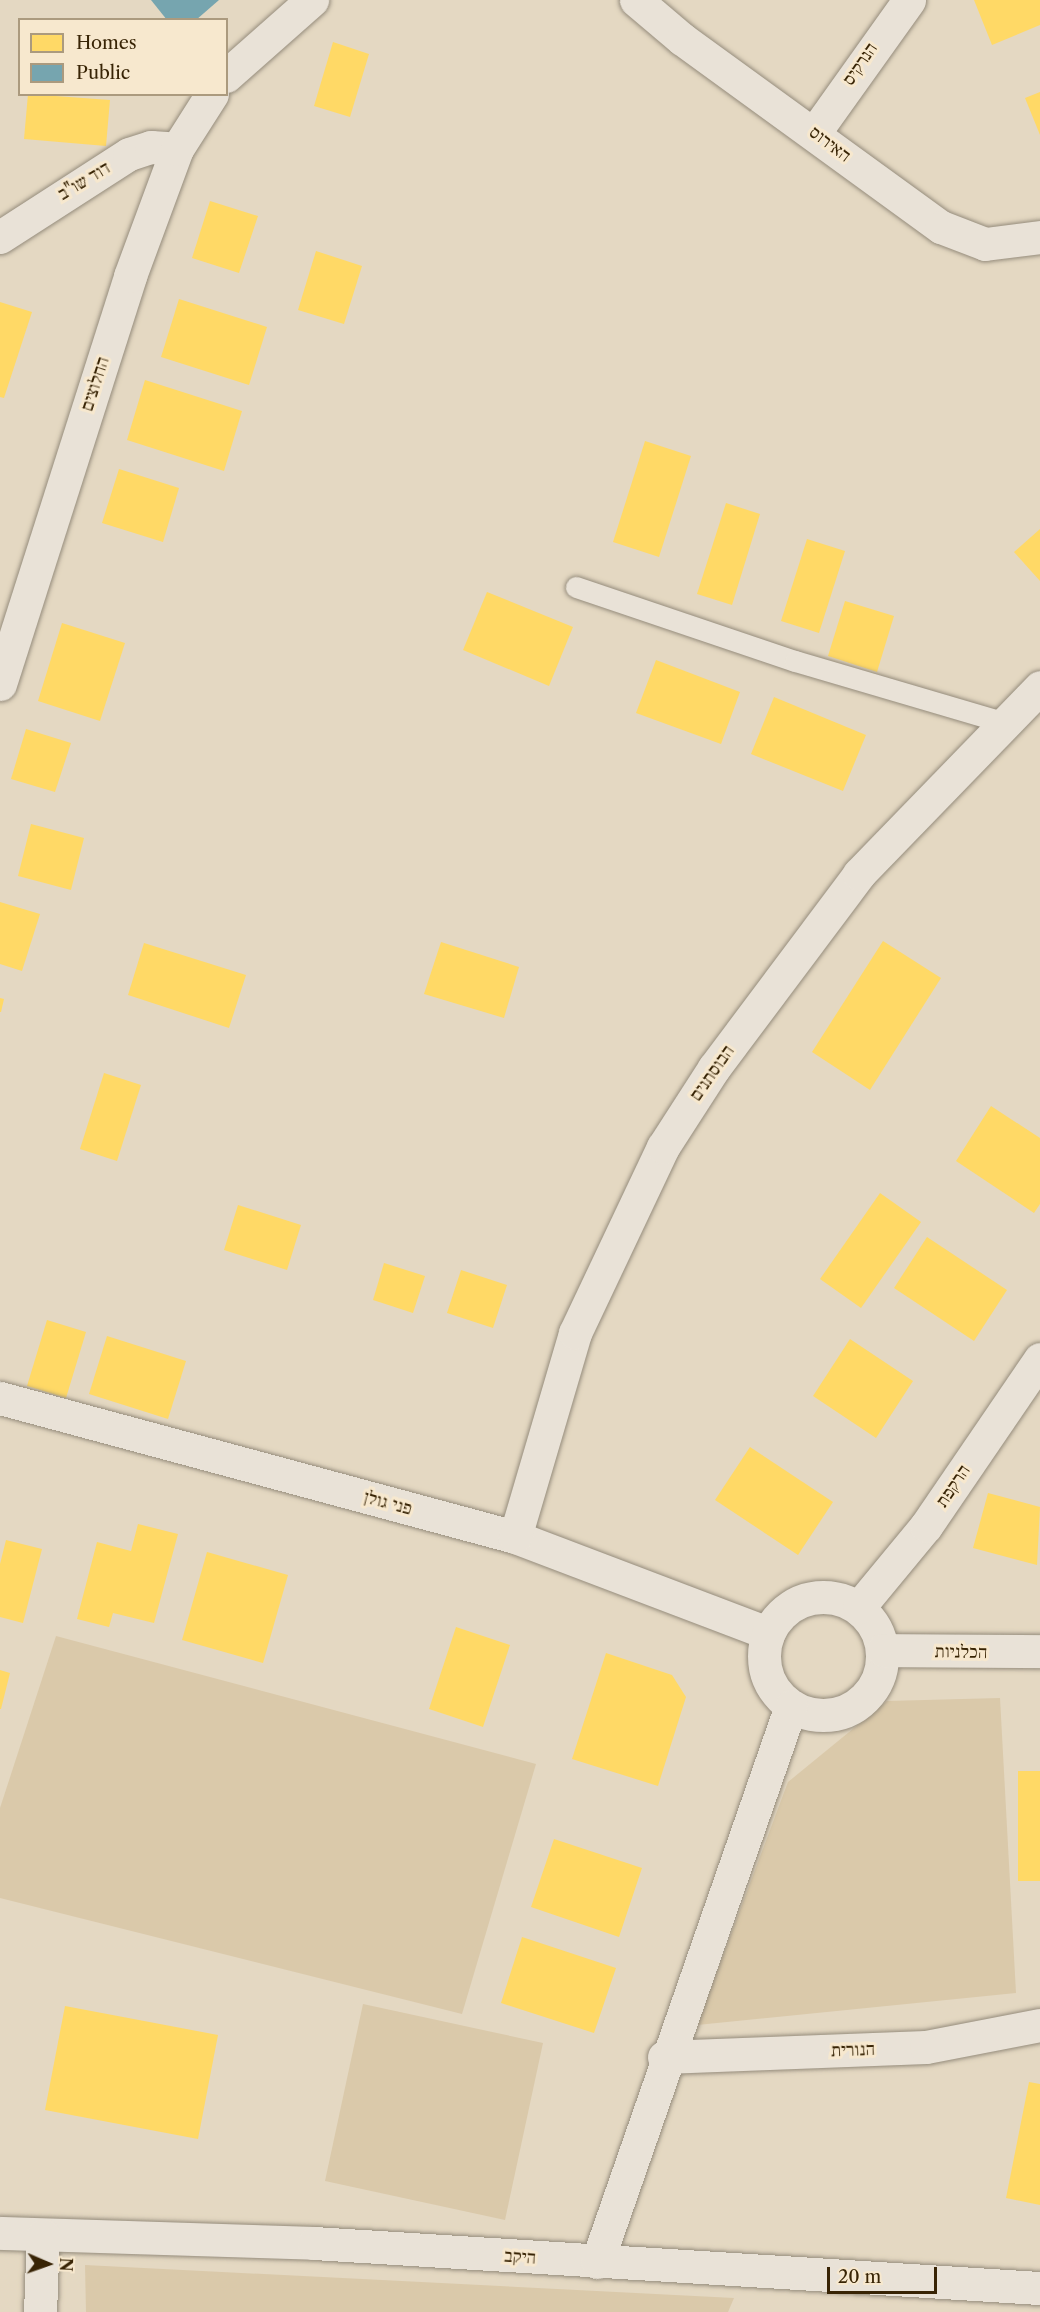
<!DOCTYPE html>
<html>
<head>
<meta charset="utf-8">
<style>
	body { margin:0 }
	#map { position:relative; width:1040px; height:2312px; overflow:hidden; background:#e4d8c2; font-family:"Libre Caslon Text","Frank Ruhl Libre",serif }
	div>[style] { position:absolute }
	.green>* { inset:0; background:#dac9aa }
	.homes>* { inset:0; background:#ffd966 }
	.public>* { inset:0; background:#76a5af }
	.roads { filter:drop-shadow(0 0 2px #958c7c) drop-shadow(0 0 2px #958c7c) }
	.lane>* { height:21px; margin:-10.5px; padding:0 10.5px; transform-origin:10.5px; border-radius:10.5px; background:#e9e2d7 }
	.street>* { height:33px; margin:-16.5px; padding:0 16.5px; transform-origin:16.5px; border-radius:16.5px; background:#e9e2d7 }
	.street>.ring { margin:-16.5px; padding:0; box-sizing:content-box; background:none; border:33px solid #e9e2d7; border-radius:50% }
	span { translate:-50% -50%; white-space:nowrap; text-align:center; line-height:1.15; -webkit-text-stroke:6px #f7e8ce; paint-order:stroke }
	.street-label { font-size:18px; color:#382405 }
	.legend { position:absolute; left:18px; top:18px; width:210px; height:78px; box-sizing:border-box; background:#f7e8ce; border:2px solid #ab9a7e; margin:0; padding:8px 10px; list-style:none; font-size:18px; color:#382405 }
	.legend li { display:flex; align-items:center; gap:12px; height:30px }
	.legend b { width:30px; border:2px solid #ab9a7e }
	.north { position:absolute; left:18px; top:2234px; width:60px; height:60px; -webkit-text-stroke:4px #f7e8ce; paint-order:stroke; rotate:92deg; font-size:16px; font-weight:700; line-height:24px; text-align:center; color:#382405 }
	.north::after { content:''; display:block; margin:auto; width:21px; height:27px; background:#382405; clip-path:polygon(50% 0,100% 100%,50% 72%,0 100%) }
	.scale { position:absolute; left:827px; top:2267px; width:110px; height:27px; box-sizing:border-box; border:3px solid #382405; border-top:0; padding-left:8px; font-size:18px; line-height:21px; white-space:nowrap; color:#382405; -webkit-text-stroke:4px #f7e8ce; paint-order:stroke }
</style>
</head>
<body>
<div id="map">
	<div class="green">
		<div style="clip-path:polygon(56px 1636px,536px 1764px,462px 2014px,0 1898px,0 1808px)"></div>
		<div style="clip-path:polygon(1000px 1698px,1016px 1993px,697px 2025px,788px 1782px,887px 1701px)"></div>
		<div style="clip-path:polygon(363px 2004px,543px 2043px,505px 2220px,325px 2181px)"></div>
		<div style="clip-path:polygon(85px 2265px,734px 2298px,728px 2312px,86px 2312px)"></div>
	</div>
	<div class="homes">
		<div style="clip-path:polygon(974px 0,1040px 0,1040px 25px,992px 45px)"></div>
		<div style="clip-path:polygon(333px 42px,369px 54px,350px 117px,314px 106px)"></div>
		<div style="clip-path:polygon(1040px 92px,1040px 135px,1025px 98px)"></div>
		<div style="clip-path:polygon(28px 94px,110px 100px,106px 146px,24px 139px)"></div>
		<div style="clip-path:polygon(210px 201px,258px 216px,239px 273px,192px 258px)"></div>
		<div style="clip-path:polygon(316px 251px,362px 266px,344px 324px,298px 310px)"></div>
		<div style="clip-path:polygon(179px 299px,267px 327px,249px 385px,161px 357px)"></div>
		<div style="clip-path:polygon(0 302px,32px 312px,4px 398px,0 397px)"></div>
		<div style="clip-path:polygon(145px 380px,242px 411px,224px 471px,127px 440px)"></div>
		<div style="clip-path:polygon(645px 441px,691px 456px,659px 557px,613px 542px)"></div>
		<div style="clip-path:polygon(119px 469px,179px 488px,163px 542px,102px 523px)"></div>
		<div style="clip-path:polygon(726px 503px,760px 514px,732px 605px,697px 594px)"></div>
		<div style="clip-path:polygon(1040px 529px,1040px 581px,1014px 552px)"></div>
		<div style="clip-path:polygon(807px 539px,845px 551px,819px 633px,781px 621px)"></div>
		<div style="clip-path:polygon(487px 592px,573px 627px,549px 686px,463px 650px)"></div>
		<div style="clip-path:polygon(845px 601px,894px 616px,877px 672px,828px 656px)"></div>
		<div style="clip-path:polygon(62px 623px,125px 643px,100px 721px,38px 701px)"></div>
		<div style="clip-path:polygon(656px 660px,740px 692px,721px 744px,636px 713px)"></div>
		<div style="clip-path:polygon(774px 697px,866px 735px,843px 791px,751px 754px)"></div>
		<div style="clip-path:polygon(26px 729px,71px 743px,55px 792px,11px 779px)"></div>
		<div style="clip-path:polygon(31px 824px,84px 838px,71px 890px,18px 876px)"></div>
		<div style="clip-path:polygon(0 902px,40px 914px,22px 971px,0 964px)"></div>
		<div style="clip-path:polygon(883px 941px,941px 978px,870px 1090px,812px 1052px)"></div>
		<div style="clip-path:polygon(441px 942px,519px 967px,504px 1018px,424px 994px)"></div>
		<div style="clip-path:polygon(144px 943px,246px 975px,229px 1028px,128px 995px)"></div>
		<div style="clip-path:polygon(0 998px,4px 999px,1px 1012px,0 1012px)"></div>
		<div style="clip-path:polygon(104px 1073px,141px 1085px,117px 1161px,80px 1149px)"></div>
		<div style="clip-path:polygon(991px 1106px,1040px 1138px,1040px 1204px,1034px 1213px,956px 1161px)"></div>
		<div style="clip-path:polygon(880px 1193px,921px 1222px,861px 1308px,820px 1279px)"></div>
		<div style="clip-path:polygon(238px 1205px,301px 1225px,287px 1270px,224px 1250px)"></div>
		<div style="clip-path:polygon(927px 1237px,1007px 1290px,974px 1341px,894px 1288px)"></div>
		<div style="clip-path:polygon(384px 1263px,425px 1276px,413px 1313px,373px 1300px)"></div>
		<div style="clip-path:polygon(461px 1270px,507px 1285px,493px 1328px,447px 1313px)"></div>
		<div style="clip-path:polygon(47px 1320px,86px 1332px,66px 1398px,27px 1386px)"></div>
		<div style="clip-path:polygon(107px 1336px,186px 1361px,168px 1419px,89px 1394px)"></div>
		<div style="clip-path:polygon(850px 1339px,913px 1381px,876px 1438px,813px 1396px)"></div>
		<div style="clip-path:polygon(750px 1447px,833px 1502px,798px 1555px,715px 1500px)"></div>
		<div style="clip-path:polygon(988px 1493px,1040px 1507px,1037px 1565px,973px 1548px)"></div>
		<div style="clip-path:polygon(138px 1524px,178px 1534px,154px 1623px,113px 1613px,109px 1627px,77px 1619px,97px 1542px,131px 1551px)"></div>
		<div style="clip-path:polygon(6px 1540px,42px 1549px,23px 1623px,0 1617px,0 1564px)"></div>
		<div style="clip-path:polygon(207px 1552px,288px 1575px,263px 1663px,182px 1640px)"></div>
		<div style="clip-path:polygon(456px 1627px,510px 1645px,483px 1727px,429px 1709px)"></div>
		<div style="clip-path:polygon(606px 1653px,672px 1675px,686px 1697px,658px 1786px,572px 1759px)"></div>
		<div style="clip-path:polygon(0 1670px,10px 1673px,1px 1709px,0 1709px)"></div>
		<div style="clip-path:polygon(1018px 1771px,1040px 1771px,1040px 1881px,1018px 1881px)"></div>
		<div style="clip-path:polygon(554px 1839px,642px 1868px,619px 1937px,531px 1907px)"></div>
		<div style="clip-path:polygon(522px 1937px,616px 1968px,594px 2033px,501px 2003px)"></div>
		<div style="clip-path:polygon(65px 2006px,218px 2035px,198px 2139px,45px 2110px)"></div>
		<div style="clip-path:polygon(1029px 2082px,1040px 2084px,1040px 2205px,1006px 2198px)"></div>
	</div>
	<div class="public">
		<div style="clip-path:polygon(151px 0,219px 0,196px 20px,167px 20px)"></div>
	</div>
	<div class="roads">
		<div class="lane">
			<div style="left:576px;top:587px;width:231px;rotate:18.7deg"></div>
			<div style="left:795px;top:661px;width:219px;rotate:16.4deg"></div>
		</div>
		<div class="street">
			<div style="left:636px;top:0;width:60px;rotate:40.3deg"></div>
			<div style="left:682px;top:39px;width:320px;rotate:36deg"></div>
			<div style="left:941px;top:227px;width:47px;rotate:21.1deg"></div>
			<div style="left:985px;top:244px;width:55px;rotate:-7.3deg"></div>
			<div style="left:226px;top:76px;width:115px;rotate:-41.5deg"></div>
			<div style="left:815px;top:132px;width:162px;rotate:-54.5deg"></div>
			<div style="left:0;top:237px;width:153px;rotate:-32.8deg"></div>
			<div style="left:129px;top:154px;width:23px;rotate:-18deg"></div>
			<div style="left:151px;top:147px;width:26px;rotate:4deg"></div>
			<div style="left:0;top:684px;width:428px;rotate:-72.3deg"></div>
			<div style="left:130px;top:276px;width:135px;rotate:-69.7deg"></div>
			<div style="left:177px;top:149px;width:65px;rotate:-57.5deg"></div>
			<div style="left:0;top:1398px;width:533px;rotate:15.1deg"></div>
			<div style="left:515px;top:1537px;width:271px;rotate:20.8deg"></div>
			<div style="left:515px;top:1537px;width:213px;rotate:-73.6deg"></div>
			<div style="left:575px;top:1333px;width:206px;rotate:-64.7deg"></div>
			<div style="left:663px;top:1147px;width:94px;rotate:-57.2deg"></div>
			<div style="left:714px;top:1068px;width:242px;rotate:-53.2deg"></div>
			<div style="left:859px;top:874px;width:260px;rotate:-45.9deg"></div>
			<div class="ring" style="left:764px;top:1597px;width:85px;height:85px"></div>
			<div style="left:859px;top:1607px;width:105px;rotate:-50.4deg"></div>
			<div style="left:926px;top:1526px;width:202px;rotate:-55.7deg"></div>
			<div style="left:883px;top:1650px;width:157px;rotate:0.4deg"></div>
			<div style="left:664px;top:2057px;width:262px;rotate:-2.2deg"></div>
			<div style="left:926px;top:2047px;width:116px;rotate:-10.9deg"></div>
			<div style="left:0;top:2233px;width:314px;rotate:1.8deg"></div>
			<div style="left:314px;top:2243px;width:727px;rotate:3.55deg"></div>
			<div style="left:597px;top:2262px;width:589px;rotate:-70.77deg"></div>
			<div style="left:40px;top:2312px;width:77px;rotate:-87.8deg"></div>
		</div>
	</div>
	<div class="street-label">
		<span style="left:860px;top:64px;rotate:-56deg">הנרקיס</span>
		<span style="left:830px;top:144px;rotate:37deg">האירוס</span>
		<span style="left:84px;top:181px;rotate:-31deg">דוד שו"ב</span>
		<span style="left:95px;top:384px;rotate:-72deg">החלוצים</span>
		<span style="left:712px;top:1073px;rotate:-55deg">הבוסתנים</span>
		<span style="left:953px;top:1486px;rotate:-56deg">הרקפת</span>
		<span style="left:388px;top:1503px;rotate:15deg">פני גולן</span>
		<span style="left:961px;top:1652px;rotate:1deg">הכלניות</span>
		<span style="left:853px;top:2050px;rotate:-2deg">הנורית</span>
		<span style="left:520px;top:2257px;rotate:4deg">היקב</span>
	</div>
	<ul class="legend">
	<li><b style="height:16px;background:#ffd966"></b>Homes</li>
	<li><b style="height:16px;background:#76a5af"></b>Public</li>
	</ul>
	<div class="north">N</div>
	<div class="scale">20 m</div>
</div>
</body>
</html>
